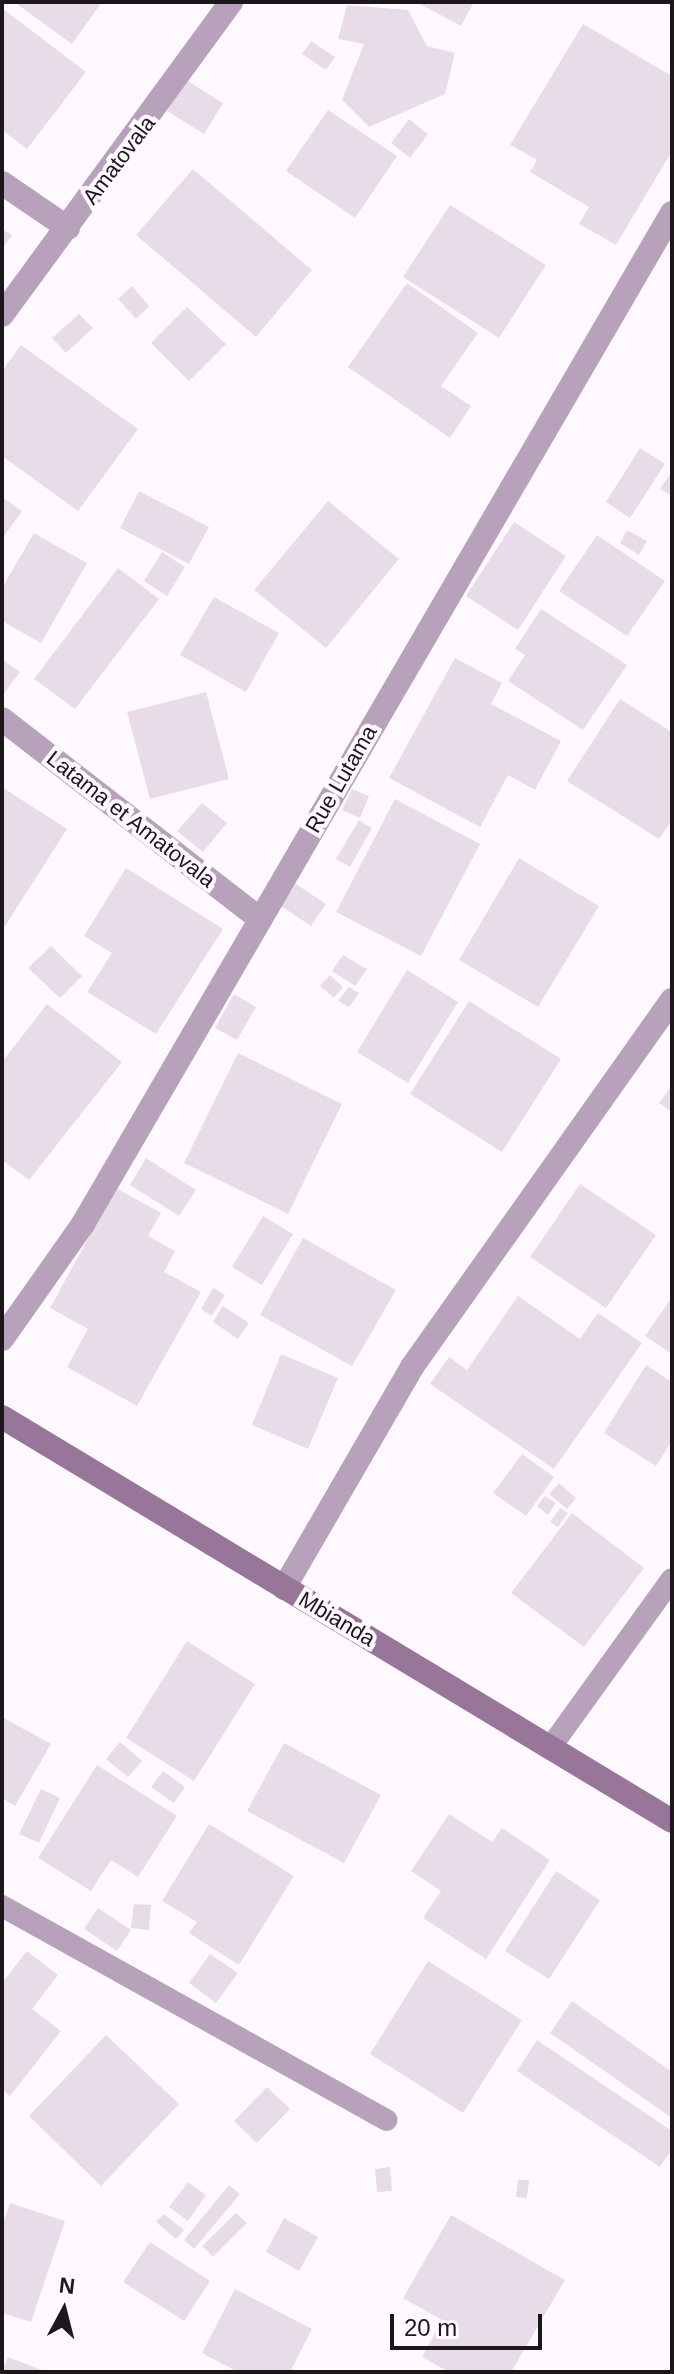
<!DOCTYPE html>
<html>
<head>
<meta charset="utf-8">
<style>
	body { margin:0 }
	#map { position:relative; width:674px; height:2374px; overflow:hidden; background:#fef9ff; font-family:Helvetica,sans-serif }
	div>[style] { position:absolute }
	.building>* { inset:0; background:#e8dce9 }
	.lane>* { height:22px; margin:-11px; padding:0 11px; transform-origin:11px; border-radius:11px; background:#b8a1ba }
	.street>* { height:24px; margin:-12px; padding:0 12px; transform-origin:12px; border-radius:12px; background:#b8a1ba }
	.secondary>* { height:24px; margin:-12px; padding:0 12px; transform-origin:12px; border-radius:12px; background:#97769a }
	span { translate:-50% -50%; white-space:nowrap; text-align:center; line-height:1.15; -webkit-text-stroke:8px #fef9ff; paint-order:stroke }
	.street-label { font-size:22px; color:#1b171b }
	.frame { position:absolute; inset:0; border:4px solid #1b171b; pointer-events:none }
	.north { position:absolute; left:24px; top:2270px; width:80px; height:80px; -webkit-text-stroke:6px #fef9ff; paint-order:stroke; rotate:7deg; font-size:22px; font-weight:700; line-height:32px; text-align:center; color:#1b171b }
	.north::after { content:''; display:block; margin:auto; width:28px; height:36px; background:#1b171b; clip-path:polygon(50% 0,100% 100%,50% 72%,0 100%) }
	.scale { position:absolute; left:390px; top:2314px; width:152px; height:36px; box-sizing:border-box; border:4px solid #1b171b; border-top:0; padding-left:10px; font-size:24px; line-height:28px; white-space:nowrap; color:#1b171b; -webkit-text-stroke:6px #fef9ff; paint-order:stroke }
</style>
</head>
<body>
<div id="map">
	<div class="building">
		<div style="clip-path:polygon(14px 2px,102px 2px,72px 44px)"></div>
		<div style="clip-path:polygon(416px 2px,474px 2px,461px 26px)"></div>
		<div style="clip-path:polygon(347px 5px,408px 10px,427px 46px,455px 53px,445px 94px,369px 127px,342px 100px,364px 44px,338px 39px)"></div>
		<div style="clip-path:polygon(2px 8px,86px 72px,27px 149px,2px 130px)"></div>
		<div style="clip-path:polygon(583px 24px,672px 76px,672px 151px,616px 245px,579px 224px,589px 207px,530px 172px,537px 160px,510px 145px)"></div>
		<div style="clip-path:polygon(311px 41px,335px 57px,326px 70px,302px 54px)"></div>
		<div style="clip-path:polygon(186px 80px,223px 103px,204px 134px,167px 111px)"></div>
		<div style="clip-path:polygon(328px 110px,397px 156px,355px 218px,286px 171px)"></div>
		<div style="clip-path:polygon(409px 119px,428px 134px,410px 158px,391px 143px)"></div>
		<div style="clip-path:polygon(193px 169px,312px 270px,256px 337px,136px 235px)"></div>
		<div style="clip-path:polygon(450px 205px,546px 265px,499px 338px,403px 277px)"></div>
		<div style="clip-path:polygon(2px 229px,12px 235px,2px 249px)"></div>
		<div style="clip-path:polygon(407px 283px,478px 333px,441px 386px,471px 406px,450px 438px,348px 367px)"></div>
		<div style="clip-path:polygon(132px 286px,149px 306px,136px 319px,118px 299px)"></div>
		<div style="clip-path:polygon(187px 307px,226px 344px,189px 381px,151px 343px)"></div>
		<div style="clip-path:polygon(79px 314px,93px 328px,66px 353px,52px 338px)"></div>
		<div style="clip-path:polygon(21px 345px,138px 429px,78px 511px,2px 456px,2px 371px)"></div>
		<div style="clip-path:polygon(640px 448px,665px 464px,630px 518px,606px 502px)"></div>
		<div style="clip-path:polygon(672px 471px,672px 496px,660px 489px)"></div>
		<div style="clip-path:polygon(139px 491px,209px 527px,189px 564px,120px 528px)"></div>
		<div style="clip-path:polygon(2px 497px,22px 511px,2px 539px)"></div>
		<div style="clip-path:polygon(328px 501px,399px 559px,326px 648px,254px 590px)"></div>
		<div style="clip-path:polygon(514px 522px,566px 556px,518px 630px,466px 596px)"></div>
		<div style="clip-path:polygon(627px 530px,647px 541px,639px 555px,620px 543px)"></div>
		<div style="clip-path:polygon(34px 533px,87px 563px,41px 643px,2px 621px,2px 588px)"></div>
		<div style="clip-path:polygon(597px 535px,665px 581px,627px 636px,559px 591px)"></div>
		<div style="clip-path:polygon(162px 552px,185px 567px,167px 596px,144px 581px)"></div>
		<div style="clip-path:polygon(118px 568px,159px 599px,75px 709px,34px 679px)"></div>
		<div style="clip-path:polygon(214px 597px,279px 633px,246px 692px,180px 655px)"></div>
		<div style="clip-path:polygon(541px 609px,627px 665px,583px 730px,508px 681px,525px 655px,515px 649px)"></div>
		<div style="clip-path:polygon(455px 658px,502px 683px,491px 704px,561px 741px,535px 790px,508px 775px,480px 827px,389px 778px)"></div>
		<div style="clip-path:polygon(2px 659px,20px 672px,2px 696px)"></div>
		<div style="clip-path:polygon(206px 692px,229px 779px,150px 799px,127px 712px)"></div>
		<div style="clip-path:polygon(620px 699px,672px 732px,672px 820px,659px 839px,567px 781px)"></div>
		<div style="clip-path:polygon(2px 787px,67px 829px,2px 931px)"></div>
		<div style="clip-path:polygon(352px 789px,369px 796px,360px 818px,342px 810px)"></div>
		<div style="clip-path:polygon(395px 799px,480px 844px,421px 956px,336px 912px)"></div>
		<div style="clip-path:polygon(202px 803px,227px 823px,203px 852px,177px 831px)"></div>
		<div style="clip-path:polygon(359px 820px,372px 828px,350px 867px,336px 859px)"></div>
		<div style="clip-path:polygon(519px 858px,599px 906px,538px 1007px,459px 960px)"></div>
		<div style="clip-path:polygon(126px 868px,223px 929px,156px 1034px,87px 992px,112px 953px,84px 936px)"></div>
		<div style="clip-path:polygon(296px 884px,326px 904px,311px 926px,281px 906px)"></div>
		<div style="clip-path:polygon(51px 946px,82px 976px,60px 998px,28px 968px)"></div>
		<div style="clip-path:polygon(343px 955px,367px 969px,355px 986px,332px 971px)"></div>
		<div style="clip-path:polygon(407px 970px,458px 1002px,408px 1083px,357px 1052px)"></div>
		<div style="clip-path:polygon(330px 975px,343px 987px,334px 998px,320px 986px)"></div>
		<div style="clip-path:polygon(349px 987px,359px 993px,349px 1007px,338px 1001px)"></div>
		<div style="clip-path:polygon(234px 994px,256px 1007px,237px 1040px,215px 1028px)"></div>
		<div style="clip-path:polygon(469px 1001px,561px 1059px,502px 1152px,410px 1094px)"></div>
		<div style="clip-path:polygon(47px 1004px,122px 1062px,29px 1180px,2px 1160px,2px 1062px)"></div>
		<div style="clip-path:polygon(238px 1053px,342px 1104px,288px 1214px,184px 1163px)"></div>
		<div style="clip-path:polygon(672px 1085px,672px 1112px,659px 1103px)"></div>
		<div style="clip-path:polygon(146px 1158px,196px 1190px,179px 1216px,130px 1185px)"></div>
		<div style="clip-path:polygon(580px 1184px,656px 1235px,606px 1308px,530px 1257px)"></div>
		<div style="clip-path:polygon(116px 1188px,161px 1213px,148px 1236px,175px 1251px,164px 1272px,201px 1292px,137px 1406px,67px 1367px,88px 1329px,50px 1308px)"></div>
		<div style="clip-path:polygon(263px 1216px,293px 1234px,262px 1285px,232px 1267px)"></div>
		<div style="clip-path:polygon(303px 1238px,396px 1290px,352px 1366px,260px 1315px)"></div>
		<div style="clip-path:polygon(213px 1288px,225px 1295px,212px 1316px,201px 1309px)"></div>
		<div style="clip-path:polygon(518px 1296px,580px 1339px,598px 1313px,642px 1343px,554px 1469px,430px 1384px,449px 1357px,467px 1370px)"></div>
		<div style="clip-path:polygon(672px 1297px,672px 1354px,645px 1336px)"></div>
		<div style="clip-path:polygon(223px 1306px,249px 1323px,238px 1339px,213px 1322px)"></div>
		<div style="clip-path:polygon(281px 1354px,338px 1378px,308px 1449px,252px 1425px)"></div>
		<div style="clip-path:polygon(646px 1365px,672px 1382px,672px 1441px,656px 1466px,604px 1433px)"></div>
		<div style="clip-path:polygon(522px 1454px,554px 1477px,526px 1516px,493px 1493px)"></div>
		<div style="clip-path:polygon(559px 1483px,576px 1498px,567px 1509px,549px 1494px)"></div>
		<div style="clip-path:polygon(545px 1496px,556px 1503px,548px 1515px,537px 1506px)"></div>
		<div style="clip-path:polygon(560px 1508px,568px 1513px,558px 1527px,550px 1522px)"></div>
		<div style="clip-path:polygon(572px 1513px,644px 1568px,584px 1647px,511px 1593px)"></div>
		<div style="clip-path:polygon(187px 1641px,255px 1684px,194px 1781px,126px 1738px)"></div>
		<div style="clip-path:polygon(2px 1717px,51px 1744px,15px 1806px,2px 1798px)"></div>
		<div style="clip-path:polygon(120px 1742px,142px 1761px,128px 1777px,106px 1759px)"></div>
		<div style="clip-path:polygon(284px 1743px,381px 1795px,344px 1863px,247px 1811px)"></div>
		<div style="clip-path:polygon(97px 1765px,177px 1816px,138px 1877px,111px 1860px,91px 1891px,38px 1858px)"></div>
		<div style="clip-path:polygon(163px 1771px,185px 1787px,174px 1803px,151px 1787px)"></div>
		<div style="clip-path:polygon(41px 1789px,60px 1798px,39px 1843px,19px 1834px)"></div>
		<div style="clip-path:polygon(449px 1814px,492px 1842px,502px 1828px,550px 1860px,486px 1959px,423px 1918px,441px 1891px,411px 1871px)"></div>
		<div style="clip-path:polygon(209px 1824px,294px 1876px,239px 1965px,189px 1933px,197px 1922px,162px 1901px)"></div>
		<div style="clip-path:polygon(556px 1871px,600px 1900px,549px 1979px,505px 1951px)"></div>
		<div style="clip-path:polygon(134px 1904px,151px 1905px,149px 1930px,131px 1928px)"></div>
		<div style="clip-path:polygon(98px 1908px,131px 1930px,117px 1951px,84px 1929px)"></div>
		<div style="clip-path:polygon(27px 1951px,58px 1975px,32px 2009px,61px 2031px,10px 2096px,2px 2090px,2px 1983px)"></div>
		<div style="clip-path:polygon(210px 1954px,238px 1973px,216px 2003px,189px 1983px)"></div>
		<div style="clip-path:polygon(428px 1961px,522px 2020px,463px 2113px,370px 2054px)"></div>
		<div style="clip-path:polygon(572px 2001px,672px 2072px,672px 2118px,550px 2033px)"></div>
		<div style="clip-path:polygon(106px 2035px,179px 2104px,101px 2186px,29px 2116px)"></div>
		<div style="clip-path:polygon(537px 2040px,672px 2131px,672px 2149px,660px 2167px,517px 2071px)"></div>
		<div style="clip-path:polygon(267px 2087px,290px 2109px,257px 2143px,234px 2121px)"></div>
		<div style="clip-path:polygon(390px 2167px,392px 2191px,377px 2192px,375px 2169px)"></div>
		<div style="clip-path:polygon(518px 2180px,529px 2180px,527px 2198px,516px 2197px)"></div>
		<div style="clip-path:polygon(188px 2182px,206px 2195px,188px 2221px,169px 2207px)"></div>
		<div style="clip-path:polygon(229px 2185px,240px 2194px,194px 2249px,184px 2240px)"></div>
		<div style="clip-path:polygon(10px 2203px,65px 2221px,31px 2322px,2px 2313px,2px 2226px)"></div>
		<div style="clip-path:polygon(236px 2213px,247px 2223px,213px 2257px,202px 2246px)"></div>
		<div style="clip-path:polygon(164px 2214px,184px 2230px,176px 2239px,156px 2222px)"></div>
		<div style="clip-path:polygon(451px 2215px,565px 2280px,511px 2372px,449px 2372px,422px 2357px,442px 2320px,403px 2298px)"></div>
		<div style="clip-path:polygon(284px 2218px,318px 2237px,299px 2271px,266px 2252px)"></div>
		<div style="clip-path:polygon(150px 2242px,210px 2281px,184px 2321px,123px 2282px)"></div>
		<div style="clip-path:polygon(235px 2289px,312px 2329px,290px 2372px,238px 2372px,202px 2353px)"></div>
		<div style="clip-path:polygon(8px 2357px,47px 2372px,2px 2372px)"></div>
	</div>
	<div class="lane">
		<div style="left:550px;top:1748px;width:208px;rotate:-54.2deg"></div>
		<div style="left:2px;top:1906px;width:440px;rotate:29.1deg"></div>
	</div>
	<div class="street">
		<div style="left:2px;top:183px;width:80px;rotate:34.3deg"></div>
		<div style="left:2px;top:315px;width:388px;rotate:-53.8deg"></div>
		<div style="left:2px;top:719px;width:326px;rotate:37.8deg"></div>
		<div style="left:2px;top:1339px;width:141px;rotate:-54.8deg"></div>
		<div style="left:83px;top:1224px;width:1170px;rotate:-59.78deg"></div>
		<div style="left:284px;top:1588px;width:255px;rotate:-59.9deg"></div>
		<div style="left:412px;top:1367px;width:450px;rotate:-54.7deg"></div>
	</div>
	<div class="secondary">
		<div style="left:2px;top:1417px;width:782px;rotate:31.09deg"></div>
	</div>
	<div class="street-label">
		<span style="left:119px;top:160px;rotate:-53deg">Amatovala</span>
		<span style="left:341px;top:779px;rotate:-60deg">Rue Lutama</span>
		<span style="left:131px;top:819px;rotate:38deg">Latama et Amatovala</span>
		<span style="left:337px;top:1619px;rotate:31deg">Mbianda</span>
	</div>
	<div class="frame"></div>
	<div class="north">N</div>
	<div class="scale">20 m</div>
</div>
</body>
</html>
